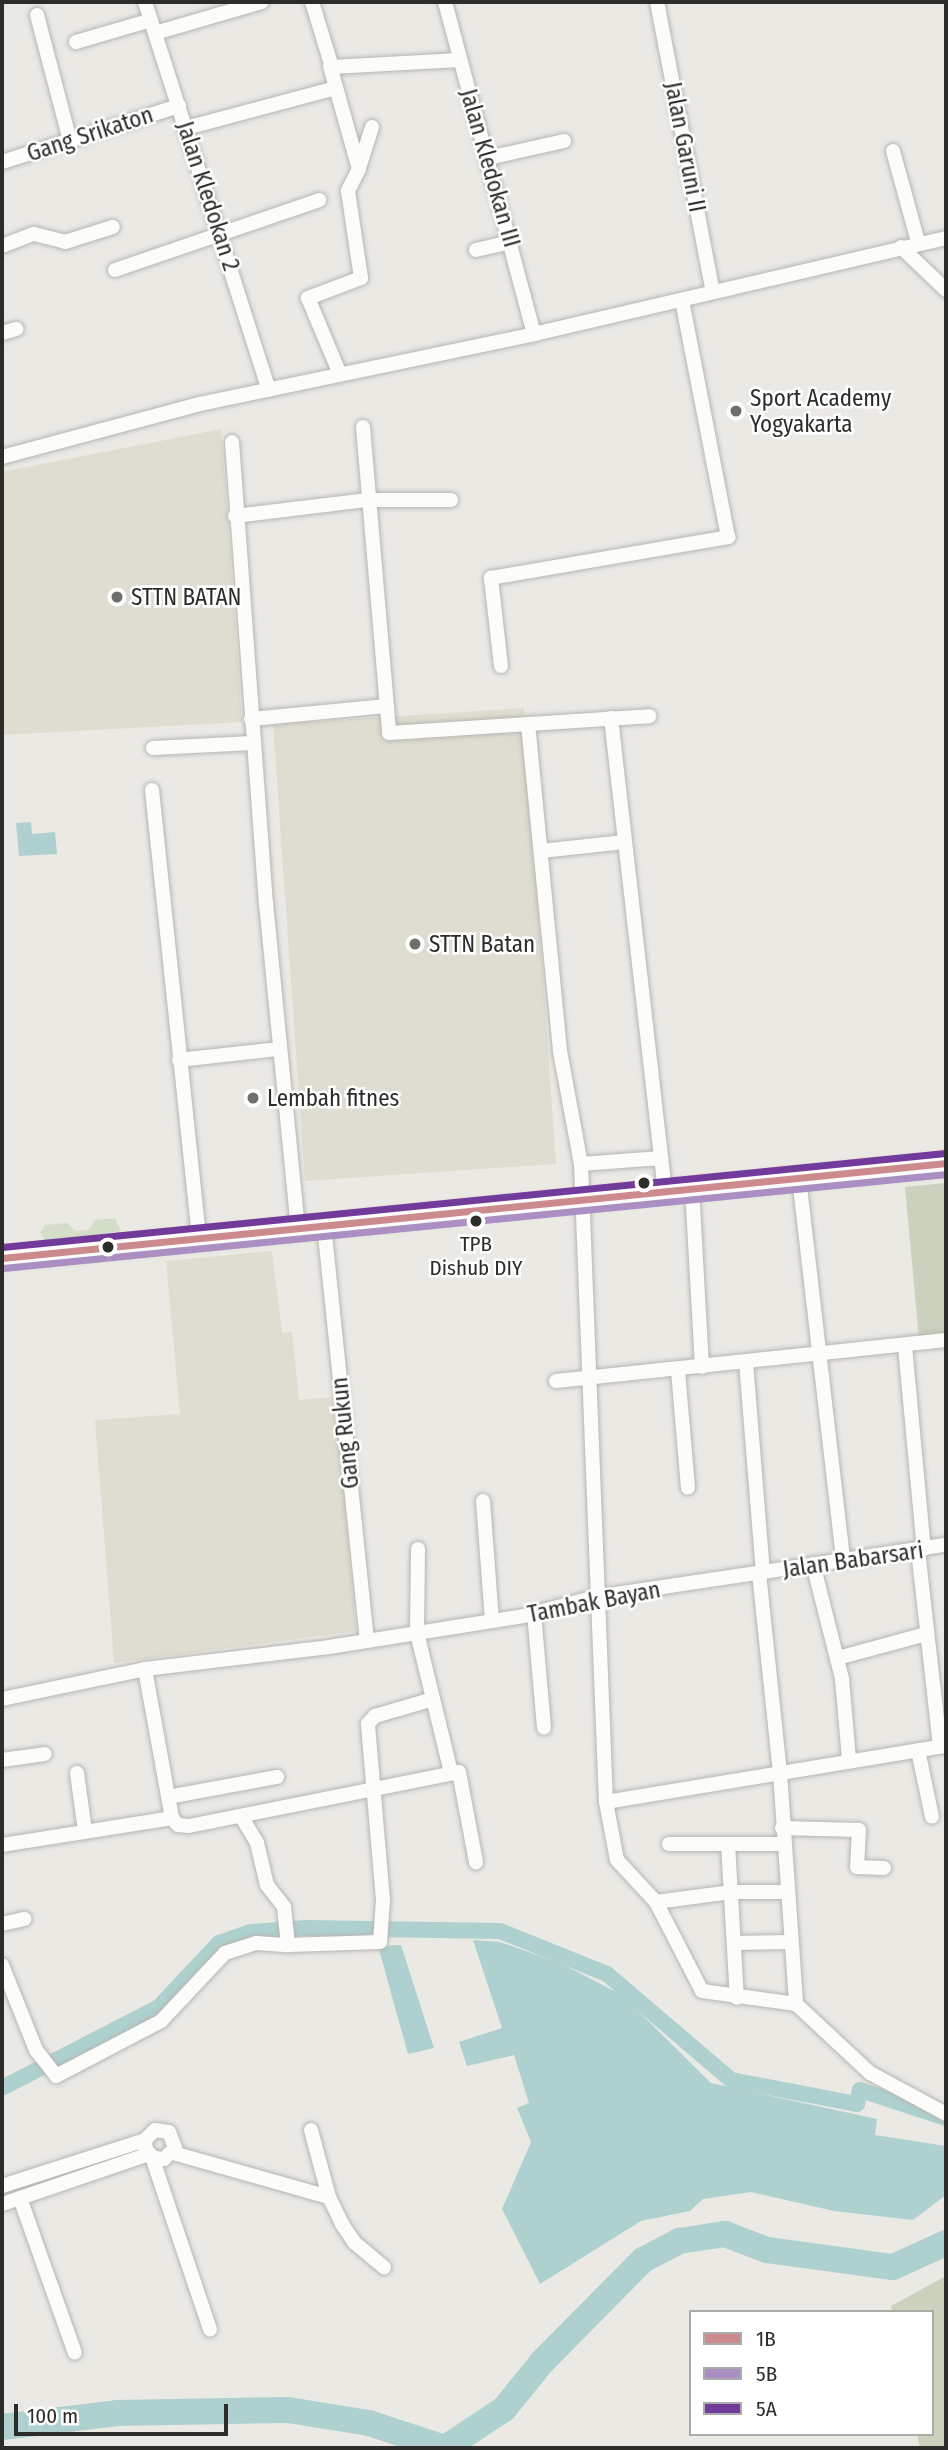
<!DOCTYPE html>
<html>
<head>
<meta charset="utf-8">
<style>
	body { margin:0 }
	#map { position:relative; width:948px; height:2450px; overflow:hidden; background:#eae9e4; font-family:"Fira Sans Condensed",sans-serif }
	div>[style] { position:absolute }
	.built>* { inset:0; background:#dfddd1 }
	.green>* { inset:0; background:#d5dec9 }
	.forest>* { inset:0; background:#cad2be }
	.water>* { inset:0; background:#aed1cf }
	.canal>* { height:16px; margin:-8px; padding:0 8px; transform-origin:8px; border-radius:8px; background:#aed1cf }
	.river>* { height:26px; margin:-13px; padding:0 13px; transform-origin:13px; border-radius:13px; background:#aed1cf }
	.roads { filter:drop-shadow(0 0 2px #b7b6b2) drop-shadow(0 0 2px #b7b6b2) }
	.street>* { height:14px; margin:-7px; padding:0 7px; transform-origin:7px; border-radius:7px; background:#fcfcfb }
	.secondary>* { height:19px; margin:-9.5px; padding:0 9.5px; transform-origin:9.5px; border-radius:9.5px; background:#fcfcfb }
	.bus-1>* { height:7px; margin:-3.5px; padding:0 3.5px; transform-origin:3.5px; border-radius:3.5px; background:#cd8a8c }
	.bus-2>* { height:7px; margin:-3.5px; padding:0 3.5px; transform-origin:3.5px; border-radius:3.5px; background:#ac8fc2 }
	.bus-3>* { height:7px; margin:-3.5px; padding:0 3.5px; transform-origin:3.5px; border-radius:3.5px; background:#723a9b }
	.dots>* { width:19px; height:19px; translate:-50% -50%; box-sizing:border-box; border:4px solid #fff; border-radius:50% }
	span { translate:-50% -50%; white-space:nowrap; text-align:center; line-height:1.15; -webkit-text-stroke:5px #fff; paint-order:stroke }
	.bus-label { font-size:21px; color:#2c2c28 }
	.street-label { font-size:23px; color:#2c2c28 }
	.poi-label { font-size:23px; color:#2c2c28 }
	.left { translate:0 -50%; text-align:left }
	.frame { position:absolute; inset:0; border:4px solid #2c2c28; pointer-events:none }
	.legend { position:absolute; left:689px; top:2310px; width:245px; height:126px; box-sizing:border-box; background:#fff; border:2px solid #ababa9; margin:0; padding:9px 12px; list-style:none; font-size:21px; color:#2c2c28 }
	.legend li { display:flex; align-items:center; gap:14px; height:35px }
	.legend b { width:35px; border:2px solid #ababa9 }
	.scale { position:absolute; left:14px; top:2404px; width:214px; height:32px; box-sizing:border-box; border:4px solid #2c2c28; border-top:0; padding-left:9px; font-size:21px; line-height:24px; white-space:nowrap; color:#2c2c28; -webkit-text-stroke:5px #fff; paint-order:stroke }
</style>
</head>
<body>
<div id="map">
	<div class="built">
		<div style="clip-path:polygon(221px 429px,242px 722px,2px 735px,2px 472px)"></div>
		<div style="clip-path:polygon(524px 708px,556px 1164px,305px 1181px,273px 724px)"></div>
		<div style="clip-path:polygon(272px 1251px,282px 1333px,292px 1332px,299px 1400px,336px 1397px,356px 1631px,114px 1663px,95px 1420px,180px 1414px,166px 1261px)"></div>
	</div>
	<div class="green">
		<div style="clip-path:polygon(115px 1218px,121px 1231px,46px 1241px,40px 1233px,45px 1225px,67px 1223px,76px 1231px,88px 1230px,95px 1220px)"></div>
	</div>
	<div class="forest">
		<div style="clip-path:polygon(946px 1183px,946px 1336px,919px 1339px,905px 1187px)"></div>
		<div style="clip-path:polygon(946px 2276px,946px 2448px,920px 2448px,917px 2434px,932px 2434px,932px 2312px,892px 2312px,891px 2306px)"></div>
	</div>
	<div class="water">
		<div style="clip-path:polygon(31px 822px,32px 834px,55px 832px,57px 854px,19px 856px,16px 823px)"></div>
		<div style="clip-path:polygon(473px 1940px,500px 1942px,560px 1963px,622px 1995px,711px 2083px,877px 2119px,875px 2135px,946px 2146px,946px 2195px,913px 2220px,834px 2211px,751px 2192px,703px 2199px,690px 2211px,641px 2221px,540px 2284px,502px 2209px,531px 2142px,517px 2108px,529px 2103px,514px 2055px,467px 2066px,459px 2042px,502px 2028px)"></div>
		<div style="clip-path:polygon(401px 1945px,434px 2048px,408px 2054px,378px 1946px)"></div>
	</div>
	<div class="canal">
		<div style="left:2px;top:2088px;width:177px;rotate:-27.3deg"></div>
		<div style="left:159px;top:2007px;width:88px;rotate:-46.8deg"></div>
		<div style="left:219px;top:1943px;width:34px;rotate:-19deg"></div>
		<div style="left:251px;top:1932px;width:56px;rotate:-4.1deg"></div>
		<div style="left:307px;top:1928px;width:193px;rotate:0.9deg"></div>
		<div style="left:500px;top:1931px;width:115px;rotate:21.9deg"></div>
		<div style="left:607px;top:1974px;width:163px;rotate:40.5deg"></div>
		<div style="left:731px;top:2080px;width:128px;rotate:10.8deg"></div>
		<div style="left:857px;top:2104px;width:14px;rotate:-78deg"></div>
		<div style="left:860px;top:2090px;width:90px;rotate:18deg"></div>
	</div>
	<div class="river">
		<div style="left:2px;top:2427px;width:116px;rotate:-6.9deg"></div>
		<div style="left:117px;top:2413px;width:171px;rotate:-1deg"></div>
		<div style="left:288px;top:2410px;width:82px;rotate:9.1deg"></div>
		<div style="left:369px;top:2423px;width:80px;rotate:18.2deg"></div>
		<div style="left:445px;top:2448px;width:71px;rotate:-33.5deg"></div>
		<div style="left:504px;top:2409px;width:60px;rotate:-51deg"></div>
		<div style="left:542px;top:2362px;width:144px;rotate:-45.3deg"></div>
		<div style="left:643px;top:2260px;width:41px;rotate:-27.8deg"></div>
		<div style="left:679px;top:2241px;width:47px;rotate:-8.7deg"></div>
		<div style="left:725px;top:2234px;width:45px;rotate:20.9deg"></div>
		<div style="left:767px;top:2250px;width:127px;rotate:7.7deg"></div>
		<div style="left:893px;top:2267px;width:58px;rotate:-24.4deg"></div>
	</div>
	<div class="roads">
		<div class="street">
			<div style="left:145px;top:2px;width:407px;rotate:72.3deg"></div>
			<div style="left:312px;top:2px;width:68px;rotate:72.9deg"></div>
			<div style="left:332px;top:67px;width:127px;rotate:-3.2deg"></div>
			<div style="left:445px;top:2px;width:344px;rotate:75deg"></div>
			<div style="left:657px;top:2px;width:295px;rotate:79.1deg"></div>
			<div style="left:37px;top:15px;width:130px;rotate:75.3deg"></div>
			<div style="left:155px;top:33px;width:111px;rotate:-16.2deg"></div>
			<div style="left:76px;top:42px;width:78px;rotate:-16.3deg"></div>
			<div style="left:330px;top:66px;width:107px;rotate:74.3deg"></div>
			<div style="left:359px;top:169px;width:25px;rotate:117deg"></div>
			<div style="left:348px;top:191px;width:88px;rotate:81.5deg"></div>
			<div style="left:361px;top:278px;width:57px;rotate:159.3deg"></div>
			<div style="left:308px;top:298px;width:82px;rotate:67.2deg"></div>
			<div style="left:186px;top:128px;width:154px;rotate:-15deg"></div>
			<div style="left:893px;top:151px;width:94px;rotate:74.6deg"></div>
			<div style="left:488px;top:158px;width:78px;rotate:-12.6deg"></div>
			<div style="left:2px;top:162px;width:186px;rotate:-17.6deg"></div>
			<div style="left:359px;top:168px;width:43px;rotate:-72.4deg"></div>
			<div style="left:2px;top:246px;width:34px;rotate:-21deg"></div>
			<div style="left:34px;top:234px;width:32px;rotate:14deg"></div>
			<div style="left:65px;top:242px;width:50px;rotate:-17.4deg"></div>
			<div style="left:901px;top:247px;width:62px;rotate:43.7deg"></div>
			<div style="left:476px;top:250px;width:36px;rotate:-13deg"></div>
			<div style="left:115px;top:270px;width:216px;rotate:-18.9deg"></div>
			<div style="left:2px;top:333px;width:15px;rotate:-16deg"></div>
			<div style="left:363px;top:427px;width:307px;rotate:85.1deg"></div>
			<div style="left:389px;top:733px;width:261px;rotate:-3.7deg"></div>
			<div style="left:232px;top:442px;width:462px;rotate:85.8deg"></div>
			<div style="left:266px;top:903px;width:327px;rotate:84.4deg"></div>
			<div style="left:2px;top:457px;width:205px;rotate:-15deg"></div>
			<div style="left:200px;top:404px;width:341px;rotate:-11.8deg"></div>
			<div style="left:534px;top:334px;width:423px;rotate:-13.1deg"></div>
			<div style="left:235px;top:516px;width:134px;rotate:-6.9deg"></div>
			<div style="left:368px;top:500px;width:83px"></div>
			<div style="left:501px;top:666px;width:89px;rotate:-96.5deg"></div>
			<div style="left:491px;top:578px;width:241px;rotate:-9.8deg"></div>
			<div style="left:728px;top:537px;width:241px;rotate:-101deg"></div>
			<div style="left:611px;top:718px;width:476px;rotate:83.5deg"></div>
			<div style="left:251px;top:719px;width:136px;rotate:-5.5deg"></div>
			<div style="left:528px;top:724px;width:329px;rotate:84.4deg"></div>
			<div style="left:560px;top:1051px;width:115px;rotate:79.5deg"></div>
			<div style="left:581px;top:1164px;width:638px;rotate:87.76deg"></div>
			<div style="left:606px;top:1802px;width:59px;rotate:79.3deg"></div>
			<div style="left:617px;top:1860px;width:57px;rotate:47.1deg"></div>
			<div style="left:656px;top:1902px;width:100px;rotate:62.7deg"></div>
			<div style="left:702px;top:1991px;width:95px;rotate:7.9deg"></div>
			<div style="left:796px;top:2004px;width:101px;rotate:43deg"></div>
			<div style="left:870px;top:2073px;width:86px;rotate:28.3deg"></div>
			<div style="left:153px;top:748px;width:100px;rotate:-2.9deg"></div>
			<div style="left:152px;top:790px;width:450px;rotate:84deg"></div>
			<div style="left:541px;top:851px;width:84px;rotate:-6.1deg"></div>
			<div style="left:179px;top:1060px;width:101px;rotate:-6.3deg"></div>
			<div style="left:581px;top:1164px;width:80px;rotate:-4.3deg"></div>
			<div style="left:799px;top:1178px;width:385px;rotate:83.4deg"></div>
			<div style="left:692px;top:1188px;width:179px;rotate:86.8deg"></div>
			<div style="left:324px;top:1225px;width:418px;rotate:84.1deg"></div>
			<div style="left:905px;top:1346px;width:204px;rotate:84.7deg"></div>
			<div style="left:746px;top:1362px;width:212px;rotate:85.4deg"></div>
			<div style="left:678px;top:1371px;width:117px;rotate:85.1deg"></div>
			<div style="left:556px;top:1381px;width:392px;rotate:-6deg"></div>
			<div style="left:483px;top:1501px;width:120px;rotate:85.7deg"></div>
			<div style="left:418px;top:1549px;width:84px;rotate:90.7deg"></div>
			<div style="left:417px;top:1633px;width:144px;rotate:76.3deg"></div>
			<div style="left:918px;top:1550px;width:198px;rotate:83.6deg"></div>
			<div style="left:813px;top:1564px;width:119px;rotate:75.8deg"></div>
			<div style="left:842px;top:1679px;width:80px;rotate:85deg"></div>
			<div style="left:759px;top:1573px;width:201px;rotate:84deg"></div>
			<div style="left:780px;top:1773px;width:232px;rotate:86deg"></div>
			<div style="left:534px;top:1613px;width:115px;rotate:85deg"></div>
			<div style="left:838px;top:1658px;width:91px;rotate:-15.3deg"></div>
			<div style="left:2px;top:1699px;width:146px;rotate:-11.8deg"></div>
			<div style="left:145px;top:1669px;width:185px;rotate:-6.8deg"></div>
			<div style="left:329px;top:1647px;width:197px;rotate:-9deg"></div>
			<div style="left:524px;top:1616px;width:74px;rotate:-14.8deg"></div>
			<div style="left:596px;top:1597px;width:354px;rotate:-8.5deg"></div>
			<div style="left:918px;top:1750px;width:68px;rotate:78.2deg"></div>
			<div style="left:2px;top:1760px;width:43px;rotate:-7.9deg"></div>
			<div style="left:77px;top:1773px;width:59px;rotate:82.1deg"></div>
			<div style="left:168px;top:1797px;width:111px;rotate:-10.4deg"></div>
			<div style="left:606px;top:1802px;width:345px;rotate:-9.4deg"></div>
			<div style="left:241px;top:1816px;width:31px;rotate:59deg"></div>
			<div style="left:257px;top:1843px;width:43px;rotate:76.6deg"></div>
			<div style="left:267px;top:1885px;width:28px;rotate:52deg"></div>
			<div style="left:284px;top:1907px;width:38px;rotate:84deg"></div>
			<div style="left:288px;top:1945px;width:92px;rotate:-1.9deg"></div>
			<div style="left:380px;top:1942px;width:42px;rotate:-85.9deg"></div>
			<div style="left:383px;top:1900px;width:177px;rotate:-94.9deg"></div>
			<div style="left:368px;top:1724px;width:11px;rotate:-49deg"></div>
			<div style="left:375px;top:1716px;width:60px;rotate:-16.3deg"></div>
			<div style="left:172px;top:1818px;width:9px;rotate:49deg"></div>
			<div style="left:178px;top:1825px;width:11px;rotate:5deg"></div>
			<div style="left:189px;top:1826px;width:275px;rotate:-11.3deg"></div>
			<div style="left:459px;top:1772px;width:92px;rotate:79.3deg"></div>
			<div style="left:782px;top:1828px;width:77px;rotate:1.5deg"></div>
			<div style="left:859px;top:1830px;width:37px;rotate:93deg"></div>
			<div style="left:857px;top:1867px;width:27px;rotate:2deg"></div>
			<div style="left:669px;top:1844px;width:112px"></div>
			<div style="left:728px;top:1844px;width:154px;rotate:86.7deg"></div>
			<div style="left:2px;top:1845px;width:172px;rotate:-9deg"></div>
			<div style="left:172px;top:1818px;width:151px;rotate:-100.3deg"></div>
			<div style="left:656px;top:1902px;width:76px;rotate:-7.6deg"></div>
			<div style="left:731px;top:1892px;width:55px"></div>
			<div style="left:2px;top:1924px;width:23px;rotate:-13deg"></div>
			<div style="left:734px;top:1943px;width:56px;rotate:-1deg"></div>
			<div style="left:2px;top:1965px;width:92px;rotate:68.2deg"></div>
			<div style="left:36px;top:2050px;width:33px;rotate:52deg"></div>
			<div style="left:56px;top:2076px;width:119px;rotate:-27.6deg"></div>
			<div style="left:161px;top:2021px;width:93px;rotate:-46.7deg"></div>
			<div style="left:225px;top:1953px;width:33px;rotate:-18deg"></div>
			<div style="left:256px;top:1943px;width:32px;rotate:4deg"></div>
			<div style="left:311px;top:2130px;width:69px;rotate:75deg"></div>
			<div style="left:329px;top:2197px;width:30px;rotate:64deg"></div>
			<div style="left:342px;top:2224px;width:23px;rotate:56deg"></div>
			<div style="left:355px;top:2243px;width:38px;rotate:40deg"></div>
			<div style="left:173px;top:2153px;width:162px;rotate:15.8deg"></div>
			<div style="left:152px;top:2157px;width:182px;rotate:71.4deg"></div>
			<div style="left:2px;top:2186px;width:150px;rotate:-17.8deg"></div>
			<div style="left:145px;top:2140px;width:14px;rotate:-45deg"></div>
			<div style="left:155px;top:2130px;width:14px;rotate:8deg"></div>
			<div style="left:169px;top:2132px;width:17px;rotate:69deg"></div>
			<div style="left:175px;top:2148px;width:16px;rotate:135deg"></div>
			<div style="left:164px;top:2159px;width:10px;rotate:-174deg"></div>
			<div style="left:154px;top:2158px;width:11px;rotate:-135deg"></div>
			<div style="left:146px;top:2150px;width:10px;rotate:-96deg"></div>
			<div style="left:20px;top:2198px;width:164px;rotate:70.5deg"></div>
			<div style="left:2px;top:2204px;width:155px;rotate:-18.8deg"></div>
		</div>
		<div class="secondary">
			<div style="left:2px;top:1258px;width:949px;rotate:-5.75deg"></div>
		</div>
	</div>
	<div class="bus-1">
		<div style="left:2px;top:1258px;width:949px;rotate:-5.75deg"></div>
	</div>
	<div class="bus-2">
		<div style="left:3px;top:1268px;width:948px;rotate:-5.69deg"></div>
	</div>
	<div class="bus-3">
		<div style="left:2px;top:1247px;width:948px;rotate:-5.69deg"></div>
	</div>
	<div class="dots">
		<div style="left:736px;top:411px;background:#6e6e6a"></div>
		<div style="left:117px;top:597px;background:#6e6e6a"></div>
		<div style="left:415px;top:944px;background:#6e6e6a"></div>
		<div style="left:253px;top:1098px;background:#6e6e6a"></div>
		<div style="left:644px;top:1183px;background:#2c2c28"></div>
		<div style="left:476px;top:1221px;background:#2c2c28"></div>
		<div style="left:108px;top:1247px;background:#2c2c28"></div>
	</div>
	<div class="bus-label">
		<span style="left:476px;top:1256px">TPB<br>Dishub DIY</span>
	</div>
	<div class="street-label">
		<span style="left:90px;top:134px;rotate:-18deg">Gang Srikaton</span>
		<span style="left:685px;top:147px;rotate:79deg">Jalan Garuni II</span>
		<span style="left:490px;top:168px;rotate:74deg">Jalan Kledokan III</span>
		<span style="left:208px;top:196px;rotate:72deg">Jalan Kledokan 2</span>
		<span style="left:345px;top:1433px;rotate:-96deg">Gang Rukun</span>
		<span style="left:853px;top:1560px;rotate:-8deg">Jalan Babarsari</span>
		<span style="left:594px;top:1602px;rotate:-11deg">Tambak Bayan</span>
	</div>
	<div class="poi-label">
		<span class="left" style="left:750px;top:411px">Sport Academy<br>Yogyakarta</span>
		<span class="left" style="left:131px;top:597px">STTN BATAN</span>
		<span class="left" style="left:429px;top:944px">STTN Batan</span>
		<span class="left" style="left:267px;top:1098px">Lembah fitnes</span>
	</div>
	<div class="frame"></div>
	<ul class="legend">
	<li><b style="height:9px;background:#cd8a8c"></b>1B</li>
	<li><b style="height:9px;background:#ac8fc2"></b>5B</li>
	<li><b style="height:9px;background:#723a9b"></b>5A</li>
	</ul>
	<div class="scale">100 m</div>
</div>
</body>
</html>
